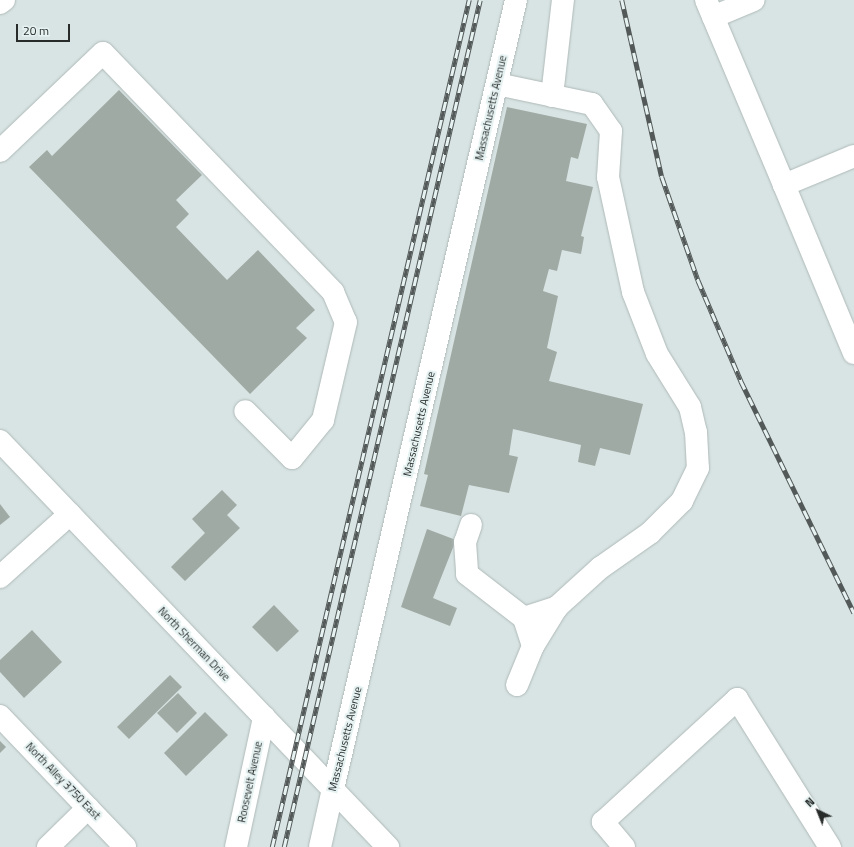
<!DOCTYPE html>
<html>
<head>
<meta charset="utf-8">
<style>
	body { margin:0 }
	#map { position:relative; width:854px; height:847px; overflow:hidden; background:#d8e4e3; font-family:"Titillium Web",sans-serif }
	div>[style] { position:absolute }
	.building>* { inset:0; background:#a0aaa5 }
	.roads { filter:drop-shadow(0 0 1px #aeb9b8) drop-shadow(0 0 1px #aeb9b8) }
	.minor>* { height:22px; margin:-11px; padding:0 11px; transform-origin:11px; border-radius:11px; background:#fff }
	.major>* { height:22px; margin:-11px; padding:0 11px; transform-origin:11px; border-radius:11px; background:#fff }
	.rail>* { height:4.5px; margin-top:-2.25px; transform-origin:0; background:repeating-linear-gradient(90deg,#e5f2f1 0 9px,#535958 0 18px); box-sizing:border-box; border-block:1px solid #535958 }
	span { translate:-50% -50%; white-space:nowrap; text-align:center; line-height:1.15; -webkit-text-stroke:4px #e5f2f1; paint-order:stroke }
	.street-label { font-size:11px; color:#272c2b }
	.north { position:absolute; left:798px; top:791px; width:40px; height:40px; -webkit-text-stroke:3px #e5f2f1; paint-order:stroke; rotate:317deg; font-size:11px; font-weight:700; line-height:16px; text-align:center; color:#272c2b }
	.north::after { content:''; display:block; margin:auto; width:14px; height:18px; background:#272c2b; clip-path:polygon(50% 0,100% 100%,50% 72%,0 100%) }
	.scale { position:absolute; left:16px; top:24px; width:54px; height:18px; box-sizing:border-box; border:2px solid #272c2b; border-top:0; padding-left:5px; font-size:12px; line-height:14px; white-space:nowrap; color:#272c2b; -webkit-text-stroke:3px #e5f2f1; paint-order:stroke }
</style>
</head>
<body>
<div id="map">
	<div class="building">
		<div style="clip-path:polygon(119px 90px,202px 175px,176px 200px,189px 214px,176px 227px,227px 280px,258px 250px,315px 310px,296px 328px,307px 338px,250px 394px,29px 167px,47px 150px,52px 156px)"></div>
		<div style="clip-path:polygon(507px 107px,587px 124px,578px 159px,571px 157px,566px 181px,593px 187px,581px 236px,584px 237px,581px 254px,562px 250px,557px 271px,549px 269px,543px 291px,558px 296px,547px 348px,557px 352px,549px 381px,643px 404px,630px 455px,600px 448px,595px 466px,578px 462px,581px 445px,513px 429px,509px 455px,518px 457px,509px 493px,469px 485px,461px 516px,420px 506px,428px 475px,424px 474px)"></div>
		<div style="clip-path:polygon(222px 490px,237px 505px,227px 515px,240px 528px,185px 581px,171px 567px,205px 533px,192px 519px)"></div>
		<div style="clip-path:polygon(0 504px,10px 517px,0 525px)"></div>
		<div style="clip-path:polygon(427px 529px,456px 540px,433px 598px,457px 608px,450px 626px,401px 607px)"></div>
		<div style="clip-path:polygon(274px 605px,299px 631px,277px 652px,252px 627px)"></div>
		<div style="clip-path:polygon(32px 630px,62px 662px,24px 698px,0 672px,0 660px)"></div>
		<div style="clip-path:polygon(170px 675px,182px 687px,129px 739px,117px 727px)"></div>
		<div style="clip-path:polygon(178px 693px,197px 713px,177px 733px,157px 713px)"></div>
		<div style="clip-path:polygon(205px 712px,228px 735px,186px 776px,164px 753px)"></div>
		<div style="clip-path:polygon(0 741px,6px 747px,0 753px)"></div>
	</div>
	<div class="roads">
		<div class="minor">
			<div style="left:706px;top:0;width:201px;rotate:67.1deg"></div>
			<div style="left:0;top:3px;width:5px;rotate:-37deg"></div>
			<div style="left:713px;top:17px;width:44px;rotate:-22.5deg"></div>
			<div style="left:497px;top:84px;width:97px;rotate:11.9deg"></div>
			<div style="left:592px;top:104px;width:33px;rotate:55deg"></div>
			<div style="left:611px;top:131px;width:46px;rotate:93.7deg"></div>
			<div style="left:608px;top:177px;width:118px;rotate:77.7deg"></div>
			<div style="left:633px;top:292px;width:66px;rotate:68.8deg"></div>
			<div style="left:657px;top:354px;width:62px;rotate:58.1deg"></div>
			<div style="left:690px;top:407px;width:26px;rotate:77deg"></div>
			<div style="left:696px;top:432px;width:36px;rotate:87deg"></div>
			<div style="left:698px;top:468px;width:37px;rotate:116deg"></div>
			<div style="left:682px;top:501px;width:45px;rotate:135deg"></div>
			<div style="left:650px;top:533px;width:61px;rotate:145deg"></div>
			<div style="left:600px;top:568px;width:58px;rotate:137.8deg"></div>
			<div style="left:552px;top:96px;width:97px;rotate:-83.5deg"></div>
			<div style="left:0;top:151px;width:142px;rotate:-43.6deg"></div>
			<div style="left:103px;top:53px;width:332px;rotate:46.1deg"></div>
			<div style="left:333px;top:292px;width:33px;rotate:67deg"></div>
			<div style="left:346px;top:322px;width:101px;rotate:103.2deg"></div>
			<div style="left:323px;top:420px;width:49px;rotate:129.2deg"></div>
			<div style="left:292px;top:458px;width:66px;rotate:-135deg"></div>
			<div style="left:854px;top:156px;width:76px;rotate:157.5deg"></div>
			<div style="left:784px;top:185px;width:182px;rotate:67.4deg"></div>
			<div style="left:471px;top:525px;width:18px;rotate:109deg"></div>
			<div style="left:465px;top:542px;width:32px;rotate:86deg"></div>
			<div style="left:467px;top:574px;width:72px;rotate:37.7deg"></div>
			<div style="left:0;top:577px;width:94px;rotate:-42deg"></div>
			<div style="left:517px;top:685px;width:42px;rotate:-67.7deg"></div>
			<div style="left:533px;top:646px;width:29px;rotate:-108deg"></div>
			<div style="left:524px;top:618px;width:35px;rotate:-18deg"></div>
			<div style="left:557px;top:607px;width:46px;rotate:121.6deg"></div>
			<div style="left:0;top:716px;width:181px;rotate:46.3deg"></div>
			<div style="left:48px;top:847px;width:56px;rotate:-44.3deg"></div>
			<div style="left:236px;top:847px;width:133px;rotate:-77.8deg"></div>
			<div style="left:320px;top:847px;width:59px;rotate:-77.4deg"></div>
			<div style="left:624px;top:847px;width:33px;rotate:-130deg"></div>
			<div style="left:603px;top:822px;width:182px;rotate:-42.5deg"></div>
			<div style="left:737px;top:699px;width:175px;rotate:57.9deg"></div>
		</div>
		<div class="major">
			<div style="left:0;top:441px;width:562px;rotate:46.3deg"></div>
			<div style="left:333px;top:789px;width:810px;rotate:-76.94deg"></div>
		</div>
	</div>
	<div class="rail">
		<div style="left:622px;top:0;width:181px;rotate:77.3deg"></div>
		<div style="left:662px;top:177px;width:109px;rotate:70.7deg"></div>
		<div style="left:698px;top:280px;width:110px;rotate:66.9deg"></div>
		<div style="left:741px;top:381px;width:258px;rotate:64deg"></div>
		<div style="left:272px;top:847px;width:870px;rotate:-76.91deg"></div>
		<div style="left:284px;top:847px;width:869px;rotate:-76.97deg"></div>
	</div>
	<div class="street-label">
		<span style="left:491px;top:108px;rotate:-77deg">Massachusetts Avenue</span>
		<span style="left:419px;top:424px;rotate:-77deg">Massachusetts Avenue</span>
		<span style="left:194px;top:644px;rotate:46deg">North Sherman Drive</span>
		<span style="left:345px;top:739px;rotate:-76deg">Massachusetts Avenue</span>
		<span style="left:63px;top:781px;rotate:46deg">North Alley 3750 East</span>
		<span style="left:250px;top:782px;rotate:-78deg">Roosevelt Avenue</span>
	</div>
	<div class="north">N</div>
	<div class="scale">20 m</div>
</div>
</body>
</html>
